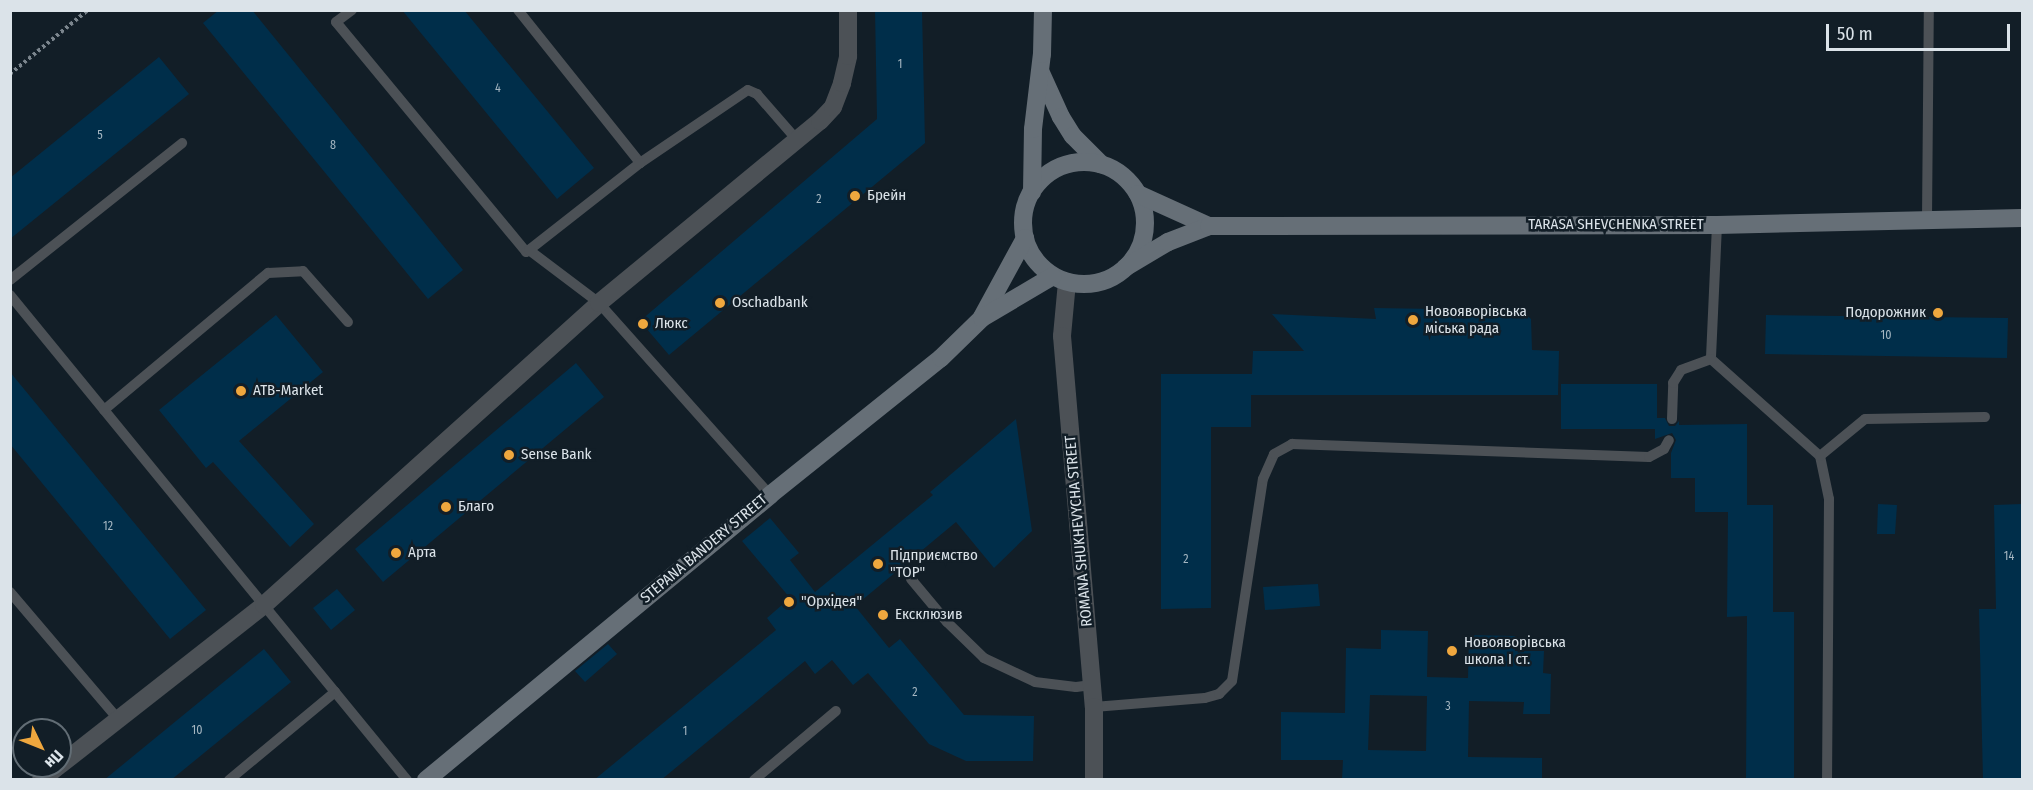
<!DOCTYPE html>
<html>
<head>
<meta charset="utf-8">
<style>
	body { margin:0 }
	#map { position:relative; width:2033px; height:790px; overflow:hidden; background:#121e27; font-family:"Fira Sans Condensed",sans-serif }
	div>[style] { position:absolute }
	.building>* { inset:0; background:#002e4a }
	.path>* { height:4px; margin-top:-2px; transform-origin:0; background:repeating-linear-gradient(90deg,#7b858d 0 3px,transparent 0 6px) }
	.lane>* { height:10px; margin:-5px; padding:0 5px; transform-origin:5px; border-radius:5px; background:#4c5156 }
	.street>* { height:18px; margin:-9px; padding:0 9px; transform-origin:9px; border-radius:9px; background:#4c5156 }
	.secondary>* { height:18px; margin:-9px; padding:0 9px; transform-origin:9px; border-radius:9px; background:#666f77 }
	.secondary>.ring { margin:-9px; padding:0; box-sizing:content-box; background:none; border:18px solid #666f77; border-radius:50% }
	.dots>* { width:16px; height:16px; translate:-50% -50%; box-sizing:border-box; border:3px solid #121e27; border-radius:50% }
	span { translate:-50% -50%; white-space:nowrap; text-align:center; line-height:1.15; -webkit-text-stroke:5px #121e27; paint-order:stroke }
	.number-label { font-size:12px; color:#a4b6c1 }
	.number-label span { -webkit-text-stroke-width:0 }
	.poi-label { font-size:15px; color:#dbe3e9 }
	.left { translate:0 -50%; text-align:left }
	.right { translate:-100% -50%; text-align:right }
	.street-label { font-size:15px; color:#dbe3e9 }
	.frame { position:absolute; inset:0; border:12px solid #dbe3e9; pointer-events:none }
	.north { position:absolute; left:12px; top:718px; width:60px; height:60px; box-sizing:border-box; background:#121e27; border:2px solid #626d75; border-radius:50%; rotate:133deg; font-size:16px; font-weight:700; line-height:24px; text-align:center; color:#dbe3e9 }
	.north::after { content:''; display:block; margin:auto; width:21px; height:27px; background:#efa73e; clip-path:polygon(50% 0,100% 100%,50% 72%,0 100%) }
	.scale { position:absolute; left:1826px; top:24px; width:184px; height:27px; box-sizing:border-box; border:3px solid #dbe3e9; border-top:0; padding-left:8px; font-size:18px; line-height:21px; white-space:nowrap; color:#dbe3e9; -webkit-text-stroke:4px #121e27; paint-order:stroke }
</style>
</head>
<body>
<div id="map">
	<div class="building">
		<div style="clip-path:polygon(219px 10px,252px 10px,463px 270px,428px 299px,203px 23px)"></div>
		<div style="clip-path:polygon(402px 10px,464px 10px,594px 168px,557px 199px)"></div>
		<div style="clip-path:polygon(875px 10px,922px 10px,925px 143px,669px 355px,640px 321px,877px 119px)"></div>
		<div style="clip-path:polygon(159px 57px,189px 94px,10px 239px,10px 178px)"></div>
		<div style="clip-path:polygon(1374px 308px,1438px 309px,1437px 314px,1518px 308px,1531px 319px,1532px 350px,1559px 351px,1558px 395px,1251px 395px,1251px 427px,1211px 427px,1211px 608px,1161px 609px,1161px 374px,1252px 374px,1253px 351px,1304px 351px,1272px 314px,1376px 319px)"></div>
		<div style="clip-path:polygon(276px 315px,323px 372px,239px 441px,314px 524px,290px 547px,213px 462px,206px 468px,159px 410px)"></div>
		<div style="clip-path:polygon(1766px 315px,2008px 318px,2007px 358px,1765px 354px)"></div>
		<div style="clip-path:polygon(576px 363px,604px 397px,383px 582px,355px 549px)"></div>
		<div style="clip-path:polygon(10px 372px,206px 610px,170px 639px,10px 444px)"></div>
		<div style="clip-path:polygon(1561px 384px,1657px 384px,1657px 418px,1665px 418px,1669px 426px,1675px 426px,1679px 421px,1679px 425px,1747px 424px,1747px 505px,1773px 505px,1773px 612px,1794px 612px,1794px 780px,1746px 780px,1747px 616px,1727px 617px,1728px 512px,1695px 512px,1695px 478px,1671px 478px,1671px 453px,1676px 440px,1672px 433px,1655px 439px,1655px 429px,1561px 429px)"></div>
		<div style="clip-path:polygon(1016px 419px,1032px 531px,994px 568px,956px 522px,855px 606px,889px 648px,900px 639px,964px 715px,1034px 716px,1033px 761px,966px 761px,929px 744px,868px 673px,853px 685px,832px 660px,815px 674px,805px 661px,661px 780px,594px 780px,776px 630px,767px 618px,790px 598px,742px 541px,770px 518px,799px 553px,790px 560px,815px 592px,933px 495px,930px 492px)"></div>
		<div style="clip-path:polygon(1878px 504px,1897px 505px,1895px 534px,1877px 534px)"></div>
		<div style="clip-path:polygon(2022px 504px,2022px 780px,1983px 780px,1979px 609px,1996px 609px,1994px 505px)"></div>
		<div style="clip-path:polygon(1318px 584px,1320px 606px,1265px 610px,1263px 587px)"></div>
		<div style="clip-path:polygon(337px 589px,355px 610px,331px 630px,313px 608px)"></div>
		<div style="clip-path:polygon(evenodd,1381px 630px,1428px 631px,1427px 677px,1468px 678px,1469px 635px,1515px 636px,1515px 651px,1544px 651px,1543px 673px,1551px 674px,1550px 714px,1523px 714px,1524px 702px,1469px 701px,1468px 757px,1542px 758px,1542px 780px,1342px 780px,1343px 760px,1281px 760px,1281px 712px,1345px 713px,1346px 648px,1381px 649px,1381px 630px,1370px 695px,1427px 696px,1426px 751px,1368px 750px,1370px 695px)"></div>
		<div style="clip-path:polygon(608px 644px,617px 654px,585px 682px,575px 671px)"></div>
		<div style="clip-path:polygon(264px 649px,291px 682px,171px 780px,104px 780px)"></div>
	</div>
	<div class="path">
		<div style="left:10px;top:74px;width:101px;rotate:-39.4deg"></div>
	</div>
	<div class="lane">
		<div style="left:352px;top:10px;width:20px;rotate:143deg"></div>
		<div style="left:336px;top:22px;width:298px;rotate:50.4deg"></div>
		<div style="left:526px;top:252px;width:4px;rotate:-34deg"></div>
		<div style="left:518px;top:10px;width:196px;rotate:51.4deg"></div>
		<div style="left:640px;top:163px;width:130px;rotate:-34.1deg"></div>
		<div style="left:748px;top:90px;width:10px;rotate:24deg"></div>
		<div style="left:757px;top:94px;width:61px;rotate:49deg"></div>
		<div style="left:640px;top:163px;width:141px;rotate:141.9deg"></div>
		<div style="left:529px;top:250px;width:88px;rotate:37.1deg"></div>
		<div style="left:599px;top:303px;width:257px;rotate:48.3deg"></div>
		<div style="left:1927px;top:219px;width:209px;rotate:-89.5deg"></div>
		<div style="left:1717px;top:225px;width:134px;rotate:92.6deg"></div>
		<div style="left:1711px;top:359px;width:146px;rotate:41.7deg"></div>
		<div style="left:1820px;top:456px;width:44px;rotate:78.2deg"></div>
		<div style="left:1829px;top:499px;width:281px;rotate:90.4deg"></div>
		<div style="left:10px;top:280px;width:220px;rotate:-38.5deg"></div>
		<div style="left:10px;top:295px;width:627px;rotate:50.7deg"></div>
		<div style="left:104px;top:410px;width:214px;rotate:-39.9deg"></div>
		<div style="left:268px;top:273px;width:35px;rotate:-3deg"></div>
		<div style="left:303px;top:271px;width:68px;rotate:48.6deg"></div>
		<div style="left:1672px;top:419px;width:36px;rotate:-88deg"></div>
		<div style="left:1673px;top:383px;width:15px;rotate:-58deg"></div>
		<div style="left:1681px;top:370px;width:32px;rotate:-20deg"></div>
		<div style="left:1820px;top:456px;width:58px;rotate:-39.4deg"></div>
		<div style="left:1865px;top:419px;width:120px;rotate:-1deg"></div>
		<div style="left:911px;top:579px;width:56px;rotate:50.1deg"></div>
		<div style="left:947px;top:622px;width:52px;rotate:44.2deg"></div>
		<div style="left:984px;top:658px;width:56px;rotate:25.2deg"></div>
		<div style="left:1035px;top:682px;width:41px;rotate:7deg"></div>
		<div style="left:1076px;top:687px;width:16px;rotate:-7deg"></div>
		<div style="left:10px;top:592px;width:167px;rotate:49.6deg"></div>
		<div style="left:1094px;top:707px;width:111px;rotate:-4.6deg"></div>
		<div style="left:1205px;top:698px;width:15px;rotate:-16deg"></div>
		<div style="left:1219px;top:694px;width:18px;rotate:-45deg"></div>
		<div style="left:1232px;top:681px;width:204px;rotate:-81.3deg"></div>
		<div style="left:1263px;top:479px;width:27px;rotate:-66deg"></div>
		<div style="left:1274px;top:454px;width:21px;rotate:-29deg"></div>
		<div style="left:1292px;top:444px;width:357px;rotate:2.1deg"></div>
		<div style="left:1649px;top:457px;width:17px;rotate:-28deg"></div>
		<div style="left:1664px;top:449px;width:10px;rotate:-61deg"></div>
		<div style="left:229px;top:780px;width:138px;rotate:-39.7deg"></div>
		<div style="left:754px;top:780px;width:107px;rotate:-40.1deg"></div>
	</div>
	<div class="street">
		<div style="left:1067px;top:282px;width:54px;rotate:95.3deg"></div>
		<div style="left:1062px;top:336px;width:372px;rotate:85.1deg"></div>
		<div style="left:1094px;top:707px;width:73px;rotate:90deg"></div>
		<div style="left:60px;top:765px;width:259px;rotate:-38.1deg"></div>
		<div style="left:264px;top:605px;width:451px;rotate:-42deg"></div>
		<div style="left:599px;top:303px;width:286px;rotate:-39.5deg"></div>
		<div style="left:820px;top:121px;width:19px;rotate:-47deg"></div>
		<div style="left:833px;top:107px;width:26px;rotate:-69deg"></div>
		<div style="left:842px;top:83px;width:28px;rotate:-77deg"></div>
		<div style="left:848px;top:56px;width:46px;rotate:-90deg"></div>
		<div style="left:41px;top:780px;width:22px;rotate:-39deg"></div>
	</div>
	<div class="secondary">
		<div style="left:1041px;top:73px;width:48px;rotate:65.6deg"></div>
		<div style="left:1061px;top:117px;width:22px;rotate:58deg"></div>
		<div style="left:1073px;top:136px;width:40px;rotate:45deg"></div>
		<div class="ring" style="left:1023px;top:162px;width:104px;height:104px"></div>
		<div style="left:1032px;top:192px;width:63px;rotate:-89.1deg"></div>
		<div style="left:1033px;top:129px;width:76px;rotate:-83.2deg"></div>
		<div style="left:1042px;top:54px;width:44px;rotate:-88.7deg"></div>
		<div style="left:1138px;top:194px;width:78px;rotate:24.3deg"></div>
		<div style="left:1126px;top:267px;width:49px;rotate:-30.8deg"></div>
		<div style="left:1168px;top:242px;width:44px;rotate:-21.3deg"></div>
		<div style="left:1209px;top:226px;width:508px;rotate:-0.11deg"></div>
		<div style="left:1717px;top:225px;width:305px;rotate:-1.3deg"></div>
		<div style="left:982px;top:317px;width:90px;rotate:-61.4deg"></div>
		<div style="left:426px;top:780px;width:447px;rotate:-39.6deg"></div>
		<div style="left:770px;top:495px;width:219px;rotate:-38.7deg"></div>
		<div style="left:941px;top:358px;width:57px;rotate:-44.3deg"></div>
		<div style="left:982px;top:318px;width:82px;rotate:-30.6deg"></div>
	</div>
	<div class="dots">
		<div style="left:855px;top:196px;background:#efa73e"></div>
		<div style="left:720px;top:303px;background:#efa73e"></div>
		<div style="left:1938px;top:313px;background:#efa73e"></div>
		<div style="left:1413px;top:320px;background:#efa73e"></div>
		<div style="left:643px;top:324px;background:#efa73e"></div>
		<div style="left:241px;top:391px;background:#efa73e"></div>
		<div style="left:509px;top:455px;background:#efa73e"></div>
		<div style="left:446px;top:507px;background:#efa73e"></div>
		<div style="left:396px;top:553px;background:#efa73e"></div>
		<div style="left:878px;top:564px;background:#efa73e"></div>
		<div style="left:789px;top:602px;background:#efa73e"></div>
		<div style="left:883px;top:615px;background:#efa73e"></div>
		<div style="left:1452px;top:651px;background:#efa73e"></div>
	</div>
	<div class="number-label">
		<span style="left:900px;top:65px">1</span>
		<span style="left:498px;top:89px">4</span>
		<span style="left:100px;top:136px">5</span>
		<span style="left:333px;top:146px">8</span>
		<span style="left:819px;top:200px">2</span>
		<span style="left:1886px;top:336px">10</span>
		<span style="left:108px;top:527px">12</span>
		<span style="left:2009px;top:557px">14</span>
		<span style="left:1186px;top:560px">2</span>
		<span style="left:915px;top:693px">2</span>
		<span style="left:1448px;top:707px">3</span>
		<span style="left:197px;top:731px">10</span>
		<span style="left:685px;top:732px">1</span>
	</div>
	<div class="poi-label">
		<span class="left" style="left:867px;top:196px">Брейн</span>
		<span class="left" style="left:732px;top:303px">Oschadbank</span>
		<span class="left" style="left:1425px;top:320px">Новояворівська<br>міська рада</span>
		<span class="right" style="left:1926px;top:313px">Подорожник</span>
		<span class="left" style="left:655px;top:324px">Люкс</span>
		<span class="left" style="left:253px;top:391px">ATB-Market</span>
		<span class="left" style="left:521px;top:455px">Sense Bank</span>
		<span class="left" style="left:458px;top:507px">Благо</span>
		<span class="left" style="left:408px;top:553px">Арта</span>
		<span class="left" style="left:890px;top:564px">Підприємство<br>"ТОР"</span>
		<span class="left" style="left:801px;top:602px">"Орхідея"</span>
		<span class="left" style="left:895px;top:615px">Ексклюзив</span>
		<span class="left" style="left:1464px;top:651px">Новояворівська<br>школа І ст.</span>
	</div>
	<div class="street-label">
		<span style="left:1616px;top:225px">TARASA SHEVCHENKA STREET</span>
		<span style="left:1079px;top:531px;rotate:-95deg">ROMANA SHUKHEVYCHA STREET</span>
		<span style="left:704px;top:549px;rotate:-40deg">STEPANA BANDERY STREET</span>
	</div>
	<div class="frame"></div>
	<div class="north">Пн</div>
	<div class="scale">50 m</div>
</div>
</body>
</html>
